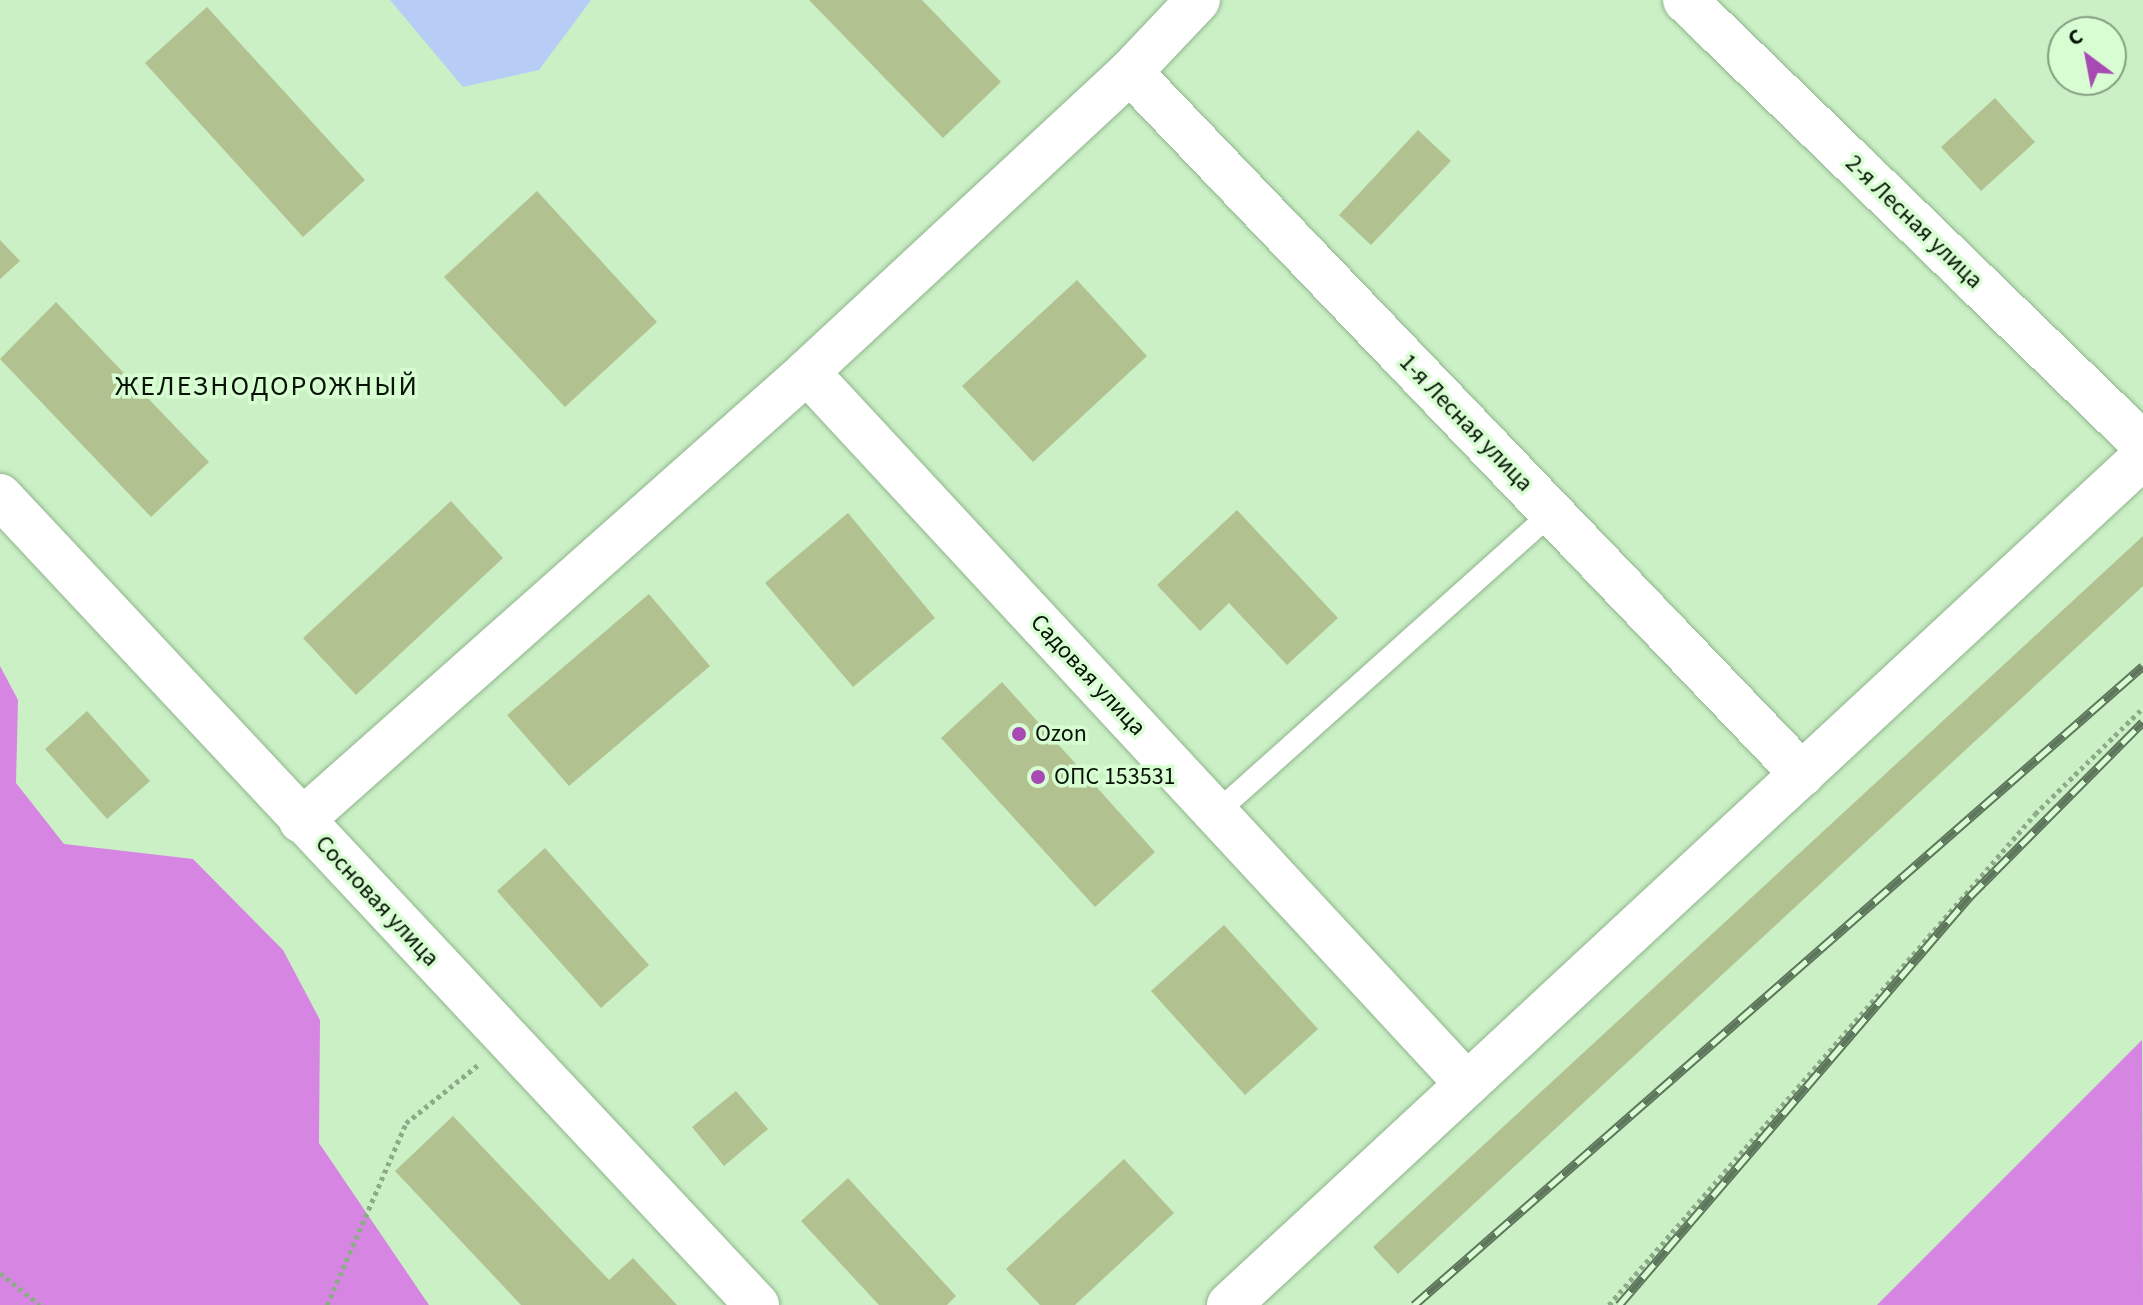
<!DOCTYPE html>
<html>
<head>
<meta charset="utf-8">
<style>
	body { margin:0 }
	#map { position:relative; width:2143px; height:1305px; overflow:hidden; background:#cbf0c6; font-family:"Source Sans 3",sans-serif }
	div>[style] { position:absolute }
	.forest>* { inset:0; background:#d686e2 }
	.water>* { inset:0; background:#b7cdf5 }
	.building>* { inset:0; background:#b2c190 }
	.path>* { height:5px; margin-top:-2.5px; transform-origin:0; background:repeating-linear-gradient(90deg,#8dab89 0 4px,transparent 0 8px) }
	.roads { filter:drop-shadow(0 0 2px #90b48c) drop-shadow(0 0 2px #90b48c) }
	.lane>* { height:22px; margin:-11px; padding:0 11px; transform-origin:11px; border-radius:11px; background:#fff }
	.street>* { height:44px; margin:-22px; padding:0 22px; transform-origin:22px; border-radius:22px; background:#fff }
	.secondary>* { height:44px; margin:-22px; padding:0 22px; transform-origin:22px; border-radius:22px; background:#fff }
	.rail>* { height:9px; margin-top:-4.5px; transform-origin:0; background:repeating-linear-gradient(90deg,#d8fdd3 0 18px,#5e765b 0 36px); box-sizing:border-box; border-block:2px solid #5e765b }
	.dots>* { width:22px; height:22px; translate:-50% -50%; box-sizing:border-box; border:4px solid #d8fdd3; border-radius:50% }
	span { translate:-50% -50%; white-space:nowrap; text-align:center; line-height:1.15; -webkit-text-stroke:7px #d8fdd3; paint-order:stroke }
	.street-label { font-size:24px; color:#061305 }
	.poi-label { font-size:24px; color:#061305 }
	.left { translate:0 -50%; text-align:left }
	.quarter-label { font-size:28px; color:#061305; letter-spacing:2px }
	.north { position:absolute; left:2047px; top:16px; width:80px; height:80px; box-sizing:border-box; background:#d8fdd3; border:2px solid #849f81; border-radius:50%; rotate:328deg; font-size:22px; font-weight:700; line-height:32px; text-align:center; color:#061305 }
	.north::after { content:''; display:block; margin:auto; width:28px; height:36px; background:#a74ab4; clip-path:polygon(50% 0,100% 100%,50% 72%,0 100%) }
</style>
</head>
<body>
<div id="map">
	<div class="forest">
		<div style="clip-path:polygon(0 666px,18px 700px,16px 783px,64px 844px,193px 859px,283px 950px,320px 1020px,319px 1143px,429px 1305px,0 1305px)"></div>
		<div style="clip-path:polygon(2142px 1040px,2143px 1305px,1877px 1305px)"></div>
	</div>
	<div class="water">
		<div style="clip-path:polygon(390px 0,591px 0,539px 70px,463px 87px)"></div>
	</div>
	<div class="building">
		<div style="clip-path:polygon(809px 0,922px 0,1001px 82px,943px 138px)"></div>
		<div style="clip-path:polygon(207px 7px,365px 180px,303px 237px,145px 63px)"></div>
		<div style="clip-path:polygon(1995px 98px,2035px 142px,1981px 191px,1941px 147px)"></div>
		<div style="clip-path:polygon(1418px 130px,1451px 161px,1371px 245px,1339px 215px)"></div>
		<div style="clip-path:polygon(537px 191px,657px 322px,565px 407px,444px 277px)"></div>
		<div style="clip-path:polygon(0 240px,20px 261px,0 279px)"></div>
		<div style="clip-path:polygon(1077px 280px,1147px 356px,1033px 462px,962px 386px)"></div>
		<div style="clip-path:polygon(56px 302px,209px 462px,151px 517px,0 359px)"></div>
		<div style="clip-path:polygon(451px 501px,503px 558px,356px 695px,303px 638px)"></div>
		<div style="clip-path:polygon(1237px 510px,1338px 618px,1287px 665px,1229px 603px,1200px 631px,1157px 585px)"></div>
		<div style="clip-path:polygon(848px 513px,935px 618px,853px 687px,765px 583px)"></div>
		<div style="clip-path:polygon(2143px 536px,2143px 586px,1398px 1274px,1373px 1247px)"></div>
		<div style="clip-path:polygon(649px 594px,710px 666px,569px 786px,507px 715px)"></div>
		<div style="clip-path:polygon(1002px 682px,1155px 852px,1095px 907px,941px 738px)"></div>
		<div style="clip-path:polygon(87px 711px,150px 781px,107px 819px,45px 749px)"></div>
		<div style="clip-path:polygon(545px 848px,649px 965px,601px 1008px,497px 891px)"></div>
		<div style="clip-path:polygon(1224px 925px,1318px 1029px,1245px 1095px,1151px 991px)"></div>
		<div style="clip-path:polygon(736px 1091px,768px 1129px,724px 1166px,692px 1127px)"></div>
		<div style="clip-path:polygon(453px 1116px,609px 1280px,633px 1258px,677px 1305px,521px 1305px,395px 1171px)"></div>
		<div style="clip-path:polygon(1124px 1159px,1174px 1213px,1075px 1305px,1040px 1305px,1006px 1269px)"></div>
		<div style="clip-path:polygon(848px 1178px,956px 1296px,947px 1305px,879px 1305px,801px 1221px)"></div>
	</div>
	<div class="path">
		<div style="left:0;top:1273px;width:51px;rotate:38.7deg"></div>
		<div style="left:327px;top:1305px;width:198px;rotate:-66.5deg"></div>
		<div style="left:406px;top:1123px;width:92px;rotate:-38.9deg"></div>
		<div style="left:1609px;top:1305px;width:650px;rotate:-49.05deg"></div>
		<div style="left:2035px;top:814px;width:151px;rotate:-44.5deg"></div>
	</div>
	<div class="roads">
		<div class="lane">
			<div style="left:1216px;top:813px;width:450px;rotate:-41.8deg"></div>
		</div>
		<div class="street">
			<div style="left:1685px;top:0;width:638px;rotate:44.11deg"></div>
			<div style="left:1130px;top:72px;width:972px;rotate:46.25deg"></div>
			<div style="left:807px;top:372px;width:971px;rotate:47.17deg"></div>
			<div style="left:0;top:496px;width:1108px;rotate:46.9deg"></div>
			<div style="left:301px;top:821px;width:676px;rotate:-41.58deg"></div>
			<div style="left:807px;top:372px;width:441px;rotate:-42.9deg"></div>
			<div style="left:1130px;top:72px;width:99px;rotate:-46.6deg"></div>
		</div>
		<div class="secondary">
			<div style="left:1229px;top:1305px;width:1247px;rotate:-42.85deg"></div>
		</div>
	</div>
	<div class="rail">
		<div style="left:1414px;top:1305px;width:969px;rotate:-41.24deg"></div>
		<div style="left:1619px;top:1305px;width:539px;rotate:-49.36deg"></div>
		<div style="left:1970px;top:896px;width:245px;rotate:-45.2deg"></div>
	</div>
	<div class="dots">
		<div style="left:1019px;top:734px;background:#a74ab4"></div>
		<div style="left:1038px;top:777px;background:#a74ab4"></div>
	</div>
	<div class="street-label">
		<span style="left:1914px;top:222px;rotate:44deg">2-я Лесная улица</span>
		<span style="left:1466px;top:423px;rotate:46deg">1-я Лесная улица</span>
		<span style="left:1088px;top:675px;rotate:47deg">Садовая улица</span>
		<span style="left:377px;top:901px;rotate:47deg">Сосновая улица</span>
	</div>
	<div class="poi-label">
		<span class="left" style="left:1035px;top:734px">Ozon</span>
		<span class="left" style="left:1054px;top:777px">ОПС 153531</span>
	</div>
	<div class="quarter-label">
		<span style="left:267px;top:386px">ЖЕЛЕЗНОДОРОЖНЫЙ</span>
	</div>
	<div class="north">С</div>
</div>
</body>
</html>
